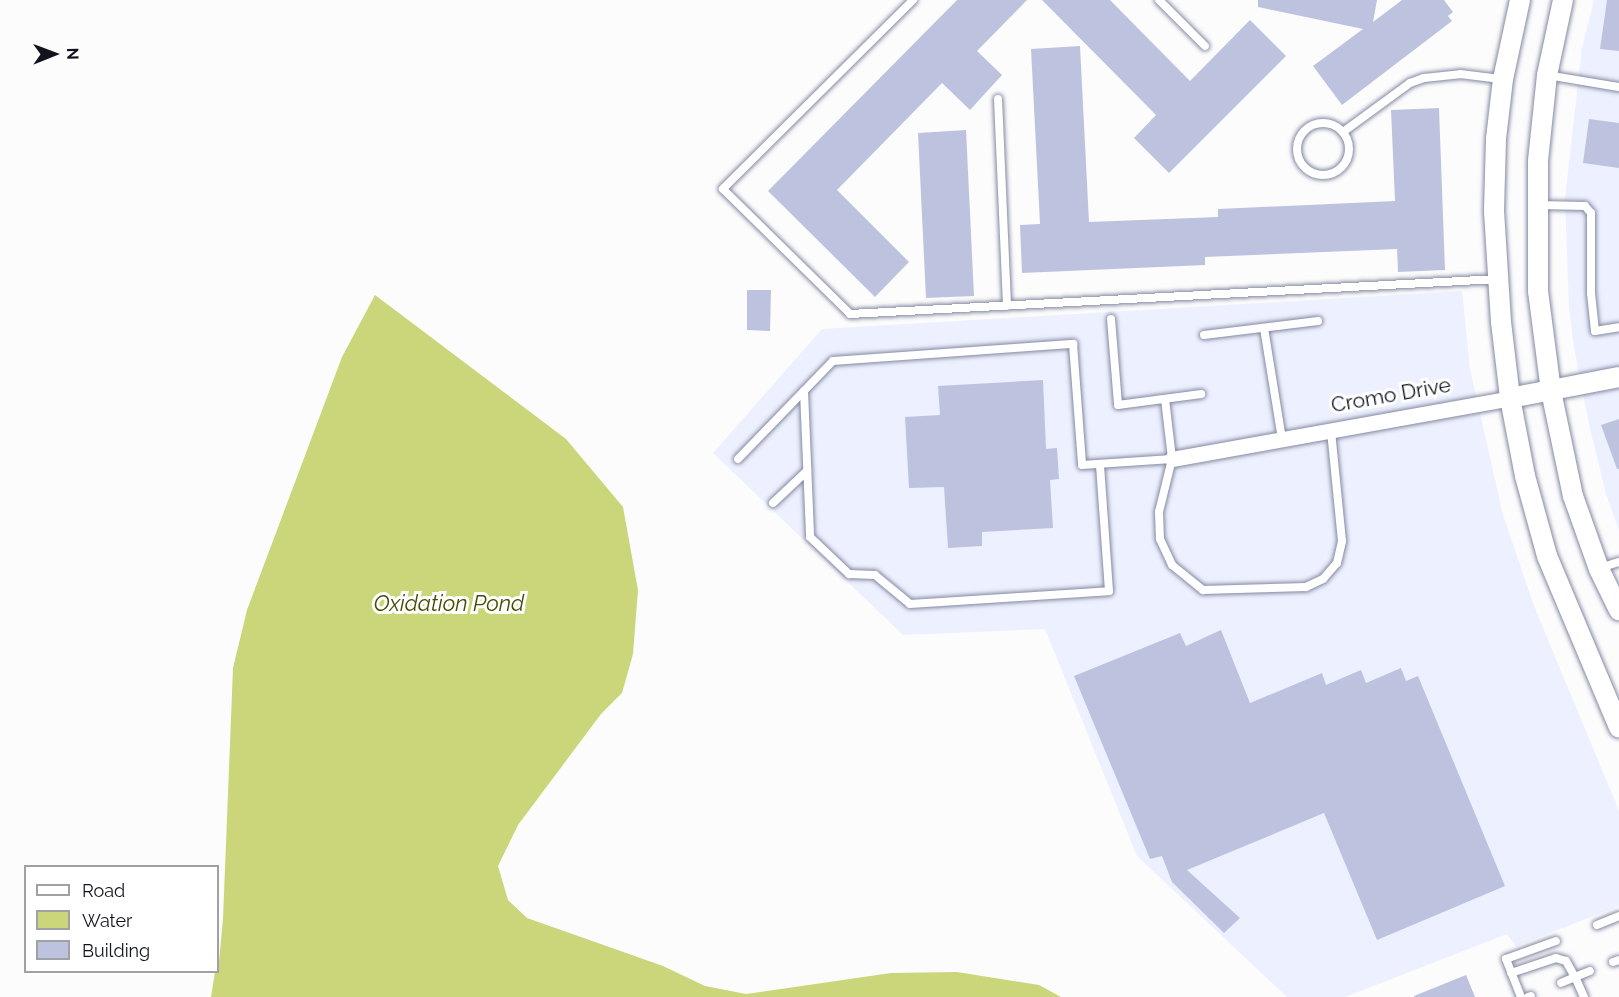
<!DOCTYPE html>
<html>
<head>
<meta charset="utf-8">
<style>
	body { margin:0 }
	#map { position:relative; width:1619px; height:997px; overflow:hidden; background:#fcfcfc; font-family:Raleway,sans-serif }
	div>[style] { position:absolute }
	.built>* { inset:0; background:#edf0fe }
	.water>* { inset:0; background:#cbd579 }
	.building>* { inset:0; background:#bdc3de }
	.roads { filter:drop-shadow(0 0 2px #8389a2) drop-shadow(0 0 2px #8389a2) }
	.service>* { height:8px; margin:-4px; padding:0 4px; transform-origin:4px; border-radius:4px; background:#fff }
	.service>.ring { margin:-4px; padding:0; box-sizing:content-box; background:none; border:8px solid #fff; border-radius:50% }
	.minor>* { height:15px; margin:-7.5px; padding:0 7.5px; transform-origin:7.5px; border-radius:7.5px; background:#fff }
	.tertiary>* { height:20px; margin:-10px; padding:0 10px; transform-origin:10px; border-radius:10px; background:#fff }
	span { translate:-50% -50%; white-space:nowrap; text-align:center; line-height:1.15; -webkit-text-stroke:6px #fff; paint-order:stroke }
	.street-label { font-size:21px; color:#12141d }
	.water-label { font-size:22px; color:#474c03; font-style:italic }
	.legend { position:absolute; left:24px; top:865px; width:195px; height:108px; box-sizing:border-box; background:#fff; border:2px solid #a0a1a5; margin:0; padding:8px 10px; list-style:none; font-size:18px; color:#12141d }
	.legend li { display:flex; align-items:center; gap:12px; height:30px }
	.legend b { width:30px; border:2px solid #a0a1a5 }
	.north { position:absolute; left:24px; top:24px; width:60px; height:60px; -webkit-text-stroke:4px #fff; paint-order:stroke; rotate:89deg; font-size:16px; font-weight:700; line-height:24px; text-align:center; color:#12141d }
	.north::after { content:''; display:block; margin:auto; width:21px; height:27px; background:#12141d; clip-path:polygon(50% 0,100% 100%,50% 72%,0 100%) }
</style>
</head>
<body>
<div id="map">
	<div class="built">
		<div style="clip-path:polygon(1594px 0,1619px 0,1619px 530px,1606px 494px,1589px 424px,1574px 347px,1569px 307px,1565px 199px,1582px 48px)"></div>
		<div style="clip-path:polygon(1462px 291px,1470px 369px,1503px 515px,1534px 606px,1619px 811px,1619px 906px,1516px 946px,1507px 934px,1345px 997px,1287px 997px,1137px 856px,1045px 629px,903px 635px,713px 453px,822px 329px)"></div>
	</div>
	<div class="water">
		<div style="clip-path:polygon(375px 295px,566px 439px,623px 507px,638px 590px,633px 654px,622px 693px,601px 714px,518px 825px,498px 866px,508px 900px,527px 918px,663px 966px,705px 986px,746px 994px,891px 973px,957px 972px,1039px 985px,1061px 997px,211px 997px,215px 972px,218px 972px,223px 919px,233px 668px,247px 610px,342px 357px)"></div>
	</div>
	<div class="building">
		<div style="clip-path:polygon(957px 0,1027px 0,977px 51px,1002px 75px,970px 110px,942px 83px,837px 190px,909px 262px,875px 297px,768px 191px)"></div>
		<div style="clip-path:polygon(1042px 0,1110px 0,1190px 81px,1250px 20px,1286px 56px,1169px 173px,1134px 138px,1156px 115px)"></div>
		<div style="clip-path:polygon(1258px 0,1377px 0,1373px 22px,1402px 0,1444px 0,1453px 12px,1448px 16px,1452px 21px,1342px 105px,1313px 66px,1363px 29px,1258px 7px)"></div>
		<div style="clip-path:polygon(1607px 0,1619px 0,1619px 51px,1600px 49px)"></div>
		<div style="clip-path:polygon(1080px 46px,1089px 222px,1218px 217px,1218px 209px,1395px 201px,1391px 110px,1439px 108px,1445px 270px,1398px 272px,1397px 249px,1205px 257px,1205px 265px,1022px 273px,1020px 225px,1040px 224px,1031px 49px)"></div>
		<div style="clip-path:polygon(1589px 119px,1619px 123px,1619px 168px,1583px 163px)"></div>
		<div style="clip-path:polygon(966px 130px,974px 296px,926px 298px,918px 133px)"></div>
		<div style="clip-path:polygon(747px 290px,771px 290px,770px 331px,747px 330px)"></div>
		<div style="clip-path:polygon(1043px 380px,1046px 449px,1057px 448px,1059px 479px,1050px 480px,1053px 528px,982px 532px,982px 546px,948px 548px,944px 487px,909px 488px,905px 417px,940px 415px,938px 386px)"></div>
		<div style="clip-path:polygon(1619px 419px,1619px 469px,1617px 469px,1601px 425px)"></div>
		<div style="clip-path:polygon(1221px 630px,1250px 703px,1322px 673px,1326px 685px,1361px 670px,1366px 683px,1401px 668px,1406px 681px,1418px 676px,1505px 886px,1377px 940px,1324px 813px,1187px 870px,1240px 918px,1224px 933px,1172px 882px,1162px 856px,1150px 859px,1074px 676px,1180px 633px,1186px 646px)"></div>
		<div style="clip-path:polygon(1466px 975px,1475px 997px,1414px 997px,1414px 996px)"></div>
	</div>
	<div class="roads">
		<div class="service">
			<div style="left:913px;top:0;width:268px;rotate:135.2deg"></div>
			<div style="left:723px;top:189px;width:178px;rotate:44.5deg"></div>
			<div style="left:850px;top:314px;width:649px;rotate:-3.09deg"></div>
			<div style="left:1159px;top:0;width:65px;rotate:45deg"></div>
			<div style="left:1547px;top:75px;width:73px;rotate:9.5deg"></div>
			<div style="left:998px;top:99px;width:207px;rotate:87.5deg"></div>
			<div class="ring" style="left:1297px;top:123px;width:44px;height:44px"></div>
			<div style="left:1343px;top:132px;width:83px;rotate:-36.2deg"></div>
			<div style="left:1410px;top:83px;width:15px;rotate:-20deg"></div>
			<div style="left:1424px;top:78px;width:36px;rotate:-6deg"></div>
			<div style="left:1460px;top:74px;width:41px;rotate:7deg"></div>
			<div style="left:1540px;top:205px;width:45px;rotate:1.3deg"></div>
			<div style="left:1585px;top:206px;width:9px;rotate:49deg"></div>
			<div style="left:1591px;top:213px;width:80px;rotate:90deg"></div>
			<div style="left:1591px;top:293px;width:38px;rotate:84deg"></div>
			<div style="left:1595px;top:331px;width:24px;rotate:-9deg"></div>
			<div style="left:1111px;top:319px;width:86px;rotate:85.3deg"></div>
			<div style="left:1118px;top:405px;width:84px;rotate:-7.5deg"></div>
			<div style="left:1264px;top:328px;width:112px;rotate:80.8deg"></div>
			<div style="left:1204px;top:335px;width:115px;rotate:-7deg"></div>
			<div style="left:804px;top:391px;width:146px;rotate:87.6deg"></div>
			<div style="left:810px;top:537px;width:54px;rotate:43.5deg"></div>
			<div style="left:849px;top:574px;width:26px;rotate:2deg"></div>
			<div style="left:875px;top:575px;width:45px;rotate:39.6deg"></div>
			<div style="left:910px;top:604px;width:199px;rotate:-3.7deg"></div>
			<div style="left:1109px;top:591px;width:127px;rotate:-94.1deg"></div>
			<div style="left:1165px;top:399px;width:60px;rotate:83.3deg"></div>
			<div style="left:1172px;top:459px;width:55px;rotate:103.8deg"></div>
			<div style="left:1159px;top:512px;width:27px;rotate:88deg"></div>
			<div style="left:1160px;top:539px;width:29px;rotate:65deg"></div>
			<div style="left:1172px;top:565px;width:40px;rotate:39deg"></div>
			<div style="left:1203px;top:590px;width:103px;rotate:-1.7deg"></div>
			<div style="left:1306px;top:587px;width:19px;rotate:-25deg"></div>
			<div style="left:1323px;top:579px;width:21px;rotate:-49deg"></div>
			<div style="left:1337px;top:563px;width:23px;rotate:-77deg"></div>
			<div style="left:1342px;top:541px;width:112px;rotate:-95.7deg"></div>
			<div style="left:738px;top:459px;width:136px;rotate:-45.9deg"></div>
			<div style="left:833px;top:361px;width:241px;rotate:-4.1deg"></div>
			<div style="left:1073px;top:344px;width:121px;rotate:85.7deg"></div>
			<div style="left:1082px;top:465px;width:90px;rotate:-3.8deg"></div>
			<div style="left:773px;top:503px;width:47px;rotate:-43.3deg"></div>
			<div style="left:1600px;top:568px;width:20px;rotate:-18deg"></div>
			<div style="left:1597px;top:925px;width:24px;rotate:-22deg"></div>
			<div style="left:1613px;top:962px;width:6px;rotate:-18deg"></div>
			<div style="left:1511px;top:973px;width:47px;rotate:-18.4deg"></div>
			<div style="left:1556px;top:958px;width:10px;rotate:17deg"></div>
			<div style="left:1566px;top:961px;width:18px;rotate:61deg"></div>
			<div style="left:1575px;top:977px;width:15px;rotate:157deg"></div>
			<div style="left:1521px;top:997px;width:41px;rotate:-111.5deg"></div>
			<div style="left:1506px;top:959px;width:53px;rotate:-19.8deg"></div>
			<div style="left:1528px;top:997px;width:3px;rotate:-18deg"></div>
			<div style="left:1584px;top:997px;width:22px;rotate:-114deg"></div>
			<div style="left:1575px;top:977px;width:16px;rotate:-22deg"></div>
		</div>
		<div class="minor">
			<div style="left:1172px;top:459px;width:343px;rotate:-10.2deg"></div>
		</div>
		<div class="tertiary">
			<div style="left:1520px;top:0;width:81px;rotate:102.1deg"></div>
			<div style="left:1503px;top:79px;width:60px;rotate:96.7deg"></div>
			<div style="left:1496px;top:139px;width:72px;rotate:91.6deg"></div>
			<div style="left:1494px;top:211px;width:111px;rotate:86.4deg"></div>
			<div style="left:1501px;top:322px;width:77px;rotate:83.2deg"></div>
			<div style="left:1510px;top:398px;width:79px;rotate:79.1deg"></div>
			<div style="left:1525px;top:476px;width:83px;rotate:74.6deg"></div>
			<div style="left:1547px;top:556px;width:186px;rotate:67.2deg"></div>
			<div style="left:1563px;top:0;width:77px;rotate:102deg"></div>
			<div style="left:1547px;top:75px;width:86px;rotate:96deg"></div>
			<div style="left:1538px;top:161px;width:130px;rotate:90deg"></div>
			<div style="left:1538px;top:291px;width:101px;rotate:82.6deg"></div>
			<div style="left:1551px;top:391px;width:107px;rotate:78.2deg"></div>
			<div style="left:1573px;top:496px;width:77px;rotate:70.4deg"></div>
			<div style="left:1599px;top:569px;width:46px;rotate:64deg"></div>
			<div style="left:1510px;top:398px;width:111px;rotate:-10.9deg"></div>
		</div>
	</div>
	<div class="street-label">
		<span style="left:1391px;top:395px;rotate:-10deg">Cromo Drive</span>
	</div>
	<div class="water-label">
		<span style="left:449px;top:604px">Oxidation Pond</span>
	</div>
	<ul class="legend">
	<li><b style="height:8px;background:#fff"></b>Road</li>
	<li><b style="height:16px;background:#cbd579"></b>Water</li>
	<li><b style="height:16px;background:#bdc3de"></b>Building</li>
	</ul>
	<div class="north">N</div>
</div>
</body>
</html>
